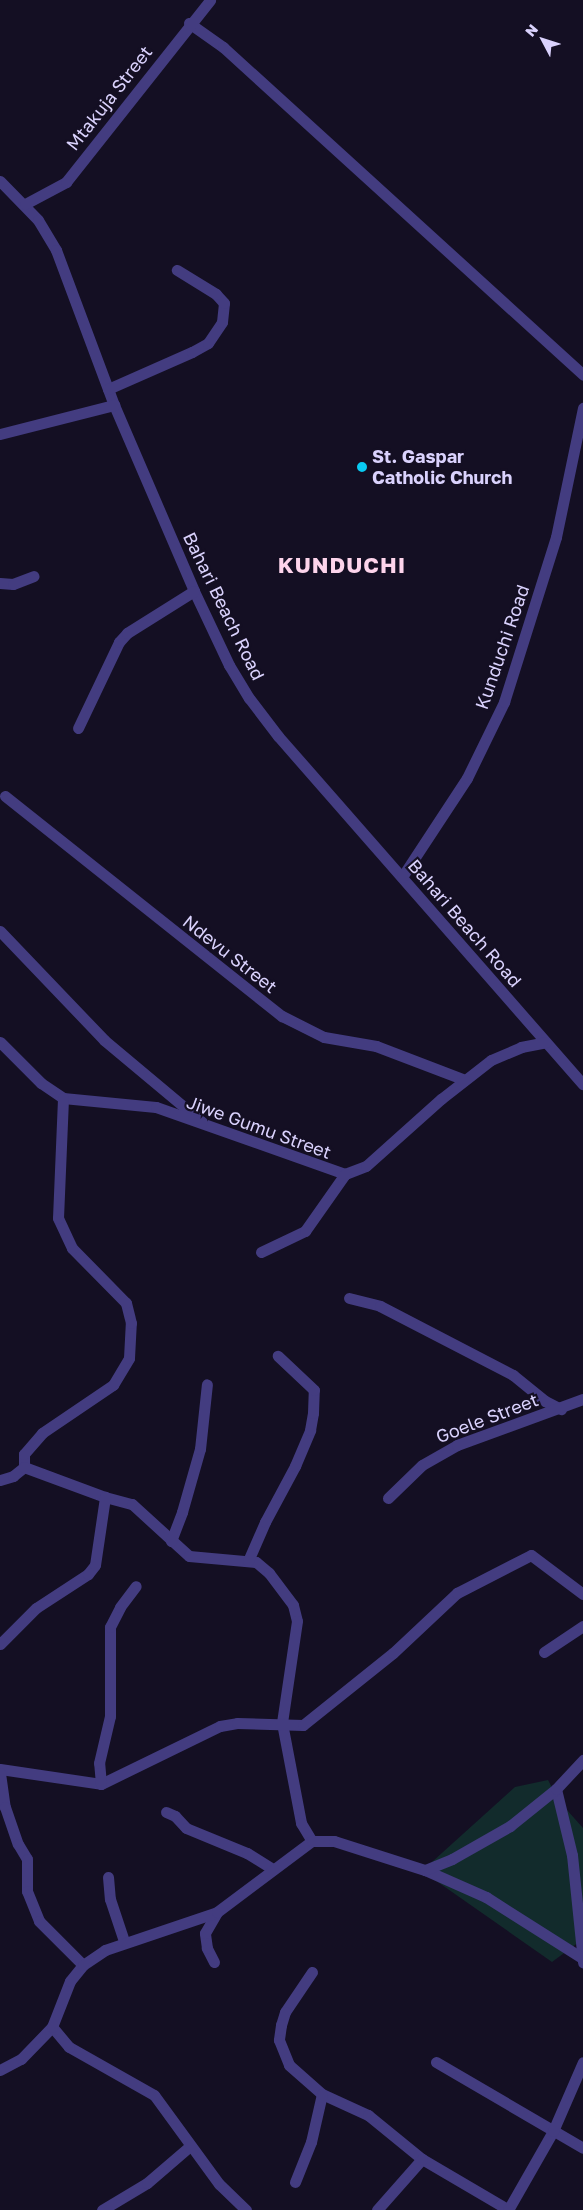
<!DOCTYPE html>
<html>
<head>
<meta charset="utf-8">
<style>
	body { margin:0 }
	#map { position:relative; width:583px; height:2210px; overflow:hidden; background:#140f23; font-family:"Golos Text",sans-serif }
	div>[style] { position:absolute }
	.green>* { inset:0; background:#122b2c }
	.minor>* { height:11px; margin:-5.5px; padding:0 5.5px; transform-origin:5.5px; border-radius:5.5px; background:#433c80 }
	.dots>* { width:14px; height:14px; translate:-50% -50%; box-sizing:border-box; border:2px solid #140f23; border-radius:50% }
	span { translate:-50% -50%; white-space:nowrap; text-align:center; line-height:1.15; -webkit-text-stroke:4.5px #140f23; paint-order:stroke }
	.street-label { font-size:18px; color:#dad2fd }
	.poi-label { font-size:18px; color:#dad2fd; font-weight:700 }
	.left { translate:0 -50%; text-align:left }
	.district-label { font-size:22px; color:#fdd4eb; font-weight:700; letter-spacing:1px }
	.north { position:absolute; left:518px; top:15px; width:50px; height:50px; -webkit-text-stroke:4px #140f23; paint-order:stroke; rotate:310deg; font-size:14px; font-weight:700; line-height:20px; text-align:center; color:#dad2fd }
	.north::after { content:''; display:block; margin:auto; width:18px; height:22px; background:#dad2fd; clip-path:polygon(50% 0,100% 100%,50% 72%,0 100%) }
</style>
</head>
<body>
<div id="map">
	<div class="green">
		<div style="clip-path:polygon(548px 1780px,559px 1801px,583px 1828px,583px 1939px,552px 1962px,422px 1871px,515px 1787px)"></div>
	</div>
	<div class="minor">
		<div style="left:189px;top:23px;width:42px;rotate:35.2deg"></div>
		<div style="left:223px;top:47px;width:487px;rotate:42.3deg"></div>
		<div style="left:0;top:181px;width:54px;rotate:45.7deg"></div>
		<div style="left:38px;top:220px;width:35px;rotate:59deg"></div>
		<div style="left:56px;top:250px;width:165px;rotate:69.5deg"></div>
		<div style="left:114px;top:405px;width:202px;rotate:66.7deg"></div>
		<div style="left:194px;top:591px;width:82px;rotate:64.7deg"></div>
		<div style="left:229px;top:665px;width:39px;rotate:59deg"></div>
		<div style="left:249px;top:698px;width:48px;rotate:52.7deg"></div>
		<div style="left:278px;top:736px;width:463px;rotate:48.8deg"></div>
		<div style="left:25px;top:204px;width:47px;rotate:-28.2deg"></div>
		<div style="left:66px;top:182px;width:232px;rotate:-51.6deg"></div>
		<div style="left:108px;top:389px;width:92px;rotate:-23.8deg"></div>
		<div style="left:192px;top:352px;width:18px;rotate:-29deg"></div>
		<div style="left:208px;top:343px;width:25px;rotate:-56deg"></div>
		<div style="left:222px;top:322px;width:19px;rotate:-84deg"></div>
		<div style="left:224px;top:303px;width:12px;rotate:-132deg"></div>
		<div style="left:216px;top:294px;width:46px;rotate:-148.4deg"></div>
		<div style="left:0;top:434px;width:118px;rotate:-14.3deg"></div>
		<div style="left:0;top:583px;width:13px;rotate:4deg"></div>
		<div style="left:13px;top:584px;width:22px;rotate:-21deg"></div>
		<div style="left:78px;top:728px;width:95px;rotate:-64.5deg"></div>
		<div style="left:119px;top:642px;width:12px;rotate:-48deg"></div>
		<div style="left:127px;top:633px;width:79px;rotate:-32.1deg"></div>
		<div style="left:5px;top:796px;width:354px;rotate:38.5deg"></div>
		<div style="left:282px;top:1016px;width:47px;rotate:26.6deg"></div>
		<div style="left:324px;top:1037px;width:53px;rotate:9.8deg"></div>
		<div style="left:376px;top:1046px;width:95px;rotate:20.9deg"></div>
		<div style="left:402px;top:877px;width:118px;rotate:-56.7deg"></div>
		<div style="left:467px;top:778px;width:85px;rotate:-64deg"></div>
		<div style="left:504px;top:702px;width:173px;rotate:-72.5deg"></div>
		<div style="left:556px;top:537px;width:132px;rotate:-78.2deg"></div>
		<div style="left:0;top:931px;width:151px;rotate:46.3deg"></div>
		<div style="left:104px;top:1040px;width:128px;rotate:39.9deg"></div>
		<div style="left:0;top:1042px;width:58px;rotate:45deg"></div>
		<div style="left:41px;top:1083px;width:27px;rotate:34deg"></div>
		<div style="left:63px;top:1098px;width:93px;rotate:5.5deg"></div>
		<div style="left:156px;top:1107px;width:201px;rotate:19.5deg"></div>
		<div style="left:345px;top:1174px;width:22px;rotate:-21deg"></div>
		<div style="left:366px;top:1166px;width:101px;rotate:-41.8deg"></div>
		<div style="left:441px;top:1099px;width:63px;rotate:-38deg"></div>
		<div style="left:491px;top:1060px;width:33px;rotate:-23deg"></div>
		<div style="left:521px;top:1047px;width:25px;rotate:-11deg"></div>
		<div style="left:261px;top:1252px;width:49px;rotate:-25.5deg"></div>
		<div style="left:305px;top:1231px;width:70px;rotate:-54.9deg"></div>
		<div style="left:349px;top:1298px;width:32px;rotate:14deg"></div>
		<div style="left:380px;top:1306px;width:150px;rotate:27.4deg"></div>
		<div style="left:513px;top:1375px;width:41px;rotate:39.1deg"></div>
		<div style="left:545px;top:1401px;width:18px;rotate:27deg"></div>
		<div style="left:24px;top:1467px;width:13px;rotate:-90deg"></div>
		<div style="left:24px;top:1454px;width:28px;rotate:-49deg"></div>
		<div style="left:42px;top:1433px;width:86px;rotate:-34.1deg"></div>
		<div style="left:113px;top:1385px;width:31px;rotate:-59deg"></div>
		<div style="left:129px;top:1358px;width:35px;rotate:-87deg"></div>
		<div style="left:131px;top:1323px;width:21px;rotate:-104deg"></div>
		<div style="left:126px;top:1303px;width:77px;rotate:-134.5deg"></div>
		<div style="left:72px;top:1248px;width:33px;rotate:-115deg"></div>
		<div style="left:58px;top:1218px;width:120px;rotate:-87.6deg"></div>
		<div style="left:0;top:1480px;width:14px;rotate:-17deg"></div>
		<div style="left:13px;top:1476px;width:14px;rotate:-39deg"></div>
		<div style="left:24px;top:1467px;width:86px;rotate:20.3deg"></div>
		<div style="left:105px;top:1497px;width:28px;rotate:15deg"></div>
		<div style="left:132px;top:1504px;width:77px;rotate:42.4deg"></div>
		<div style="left:189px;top:1556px;width:67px;rotate:5.1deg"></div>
		<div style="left:256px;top:1562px;width:17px;rotate:40deg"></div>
		<div style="left:269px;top:1573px;width:40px;rotate:53deg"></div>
		<div style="left:293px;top:1605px;width:16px;rotate:76deg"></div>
		<div style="left:297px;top:1621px;width:103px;rotate:98.4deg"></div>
		<div style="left:282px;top:1723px;width:102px;rotate:79.2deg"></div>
		<div style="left:301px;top:1823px;width:21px;rotate:59deg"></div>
		<div style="left:388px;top:1498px;width:47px;rotate:-44.1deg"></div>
		<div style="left:422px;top:1465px;width:40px;rotate:-29.7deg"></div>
		<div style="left:457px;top:1445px;width:134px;rotate:-20.1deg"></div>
		<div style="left:171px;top:1541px;width:31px;rotate:-69deg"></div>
		<div style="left:182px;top:1512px;width:66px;rotate:-74.1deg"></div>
		<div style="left:200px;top:1449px;width:65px;rotate:-83.9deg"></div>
		<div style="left:248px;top:1561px;width:43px;rotate:-66.4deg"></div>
		<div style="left:265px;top:1522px;width:64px;rotate:-61.8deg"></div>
		<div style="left:295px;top:1466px;width:39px;rotate:-67deg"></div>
		<div style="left:310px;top:1430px;width:17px;rotate:-80deg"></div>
		<div style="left:313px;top:1413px;width:23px;rotate:-88deg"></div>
		<div style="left:314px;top:1390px;width:50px;rotate:-136.6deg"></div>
		<div style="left:0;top:1644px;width:51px;rotate:-45deg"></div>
		<div style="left:36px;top:1608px;width:62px;rotate:-33.2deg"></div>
		<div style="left:88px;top:1574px;width:11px;rotate:-52deg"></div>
		<div style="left:95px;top:1565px;width:69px;rotate:-81.6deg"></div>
		<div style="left:544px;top:1652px;width:47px;rotate:-33.7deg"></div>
		<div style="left:0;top:1769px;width:102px;rotate:8.4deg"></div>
		<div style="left:101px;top:1784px;width:132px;rotate:-26deg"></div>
		<div style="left:220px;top:1726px;width:17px;rotate:-10deg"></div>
		<div style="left:237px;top:1723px;width:66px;rotate:1.7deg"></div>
		<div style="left:303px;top:1725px;width:115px;rotate:-38.7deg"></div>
		<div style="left:393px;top:1653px;width:88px;rotate:-43.2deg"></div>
		<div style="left:457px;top:1593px;width:83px;rotate:-27.2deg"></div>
		<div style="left:531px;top:1555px;width:65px;rotate:36.9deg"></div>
		<div style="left:0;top:1773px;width:34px;rotate:82deg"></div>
		<div style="left:5px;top:1807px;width:39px;rotate:71deg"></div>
		<div style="left:18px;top:1844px;width:17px;rotate:59deg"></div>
		<div style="left:27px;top:1859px;width:32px;rotate:90deg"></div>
		<div style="left:27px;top:1891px;width:32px;rotate:68deg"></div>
		<div style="left:39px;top:1921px;width:62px;rotate:45deg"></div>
		<div style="left:101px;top:1784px;width:21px;rotate:-95deg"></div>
		<div style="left:99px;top:1763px;width:48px;rotate:-76.8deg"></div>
		<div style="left:110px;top:1716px;width:89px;rotate:-90deg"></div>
		<div style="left:110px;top:1627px;width:22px;rotate:-63deg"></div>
		<div style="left:120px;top:1607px;width:26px;rotate:-53deg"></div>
		<div style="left:556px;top:1789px;width:68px;rotate:76.4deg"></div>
		<div style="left:572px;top:1855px;width:108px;rotate:84.1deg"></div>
		<div style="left:166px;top:1812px;width:10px;rotate:24deg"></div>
		<div style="left:175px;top:1816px;width:16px;rotate:47deg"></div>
		<div style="left:186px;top:1828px;width:66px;rotate:22.3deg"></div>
		<div style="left:247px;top:1853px;width:31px;rotate:32deg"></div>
		<div style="left:425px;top:1870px;width:67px;rotate:23.9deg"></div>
		<div style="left:486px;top:1897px;width:114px;rotate:32.4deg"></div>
		<div style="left:108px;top:1877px;width:22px;rotate:85deg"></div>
		<div style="left:110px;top:1899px;width:44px;rotate:71.6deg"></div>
		<div style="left:214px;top:1962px;width:16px;rotate:-117deg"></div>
		<div style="left:207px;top:1948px;width:15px;rotate:-98deg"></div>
		<div style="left:205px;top:1933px;width:24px;rotate:-60deg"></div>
		<div style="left:312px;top:1972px;width:48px;rotate:124deg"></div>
		<div style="left:285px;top:2012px;width:14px;rotate:107deg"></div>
		<div style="left:281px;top:2025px;width:15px;rotate:98deg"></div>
		<div style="left:279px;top:2040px;width:27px;rotate:68deg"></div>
		<div style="left:289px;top:2065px;width:44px;rotate:41.3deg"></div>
		<div style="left:322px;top:2094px;width:51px;rotate:24.5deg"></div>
		<div style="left:368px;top:2115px;width:70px;rotate:39.2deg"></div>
		<div style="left:422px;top:2159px;width:101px;rotate:30.4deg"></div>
		<div style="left:436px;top:2062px;width:170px;rotate:30.3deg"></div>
		<div style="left:0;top:2070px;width:24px;rotate:-28deg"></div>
		<div style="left:21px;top:2059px;width:45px;rotate:-45.9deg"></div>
		<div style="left:295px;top:2182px;width:43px;rotate:-68.2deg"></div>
		<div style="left:311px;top:2142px;width:49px;rotate:-77.1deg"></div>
		<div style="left:102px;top:2210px;width:52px;rotate:-31deg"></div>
		<div style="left:147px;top:2183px;width:57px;rotate:-40.7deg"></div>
		<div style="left:246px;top:2210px;width:37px;rotate:-136deg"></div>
		<div style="left:219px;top:2184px;width:110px;rotate:-126.1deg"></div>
		<div style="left:154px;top:2095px;width:98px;rotate:-150.5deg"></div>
		<div style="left:69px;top:2047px;width:26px;rotate:-130deg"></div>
		<div style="left:52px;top:2027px;width:49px;rotate:-68.6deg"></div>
		<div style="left:70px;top:1981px;width:21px;rotate:-51deg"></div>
		<div style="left:83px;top:1965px;width:27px;rotate:-34deg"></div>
		<div style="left:105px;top:1950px;width:118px;rotate:-18.7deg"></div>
		<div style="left:217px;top:1912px;width:119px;rotate:-36.8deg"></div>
		<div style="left:312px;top:1841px;width:22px"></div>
		<div style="left:334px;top:1841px;width:96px;rotate:17.7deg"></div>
		<div style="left:425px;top:1870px;width:29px;rotate:-22deg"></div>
		<div style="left:452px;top:1859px;width:67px;rotate:-29.6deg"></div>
		<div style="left:510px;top:1826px;width:59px;rotate:-38.8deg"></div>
		<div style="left:556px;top:1789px;width:40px;rotate:-47deg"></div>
		<div style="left:377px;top:2210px;width:68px;rotate:-48.6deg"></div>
		<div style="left:508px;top:2210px;width:91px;rotate:-60.3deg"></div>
		<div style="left:553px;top:2131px;width:75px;rotate:-66.5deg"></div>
	</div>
	<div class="dots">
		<div style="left:362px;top:467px;background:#09caf2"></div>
	</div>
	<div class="street-label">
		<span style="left:109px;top:98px;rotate:-52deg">Mtakuja Street</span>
		<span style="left:224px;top:606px;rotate:64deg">Bahari Beach Road</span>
		<span style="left:502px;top:647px;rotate:-71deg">Kunduchi Road</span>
		<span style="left:465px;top:923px;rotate:49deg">Bahari Beach Road</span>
		<span style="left:230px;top:954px;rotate:38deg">Ndevu Street</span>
		<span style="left:259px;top:1127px;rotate:20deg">Jiwe Gumu Street</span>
		<span style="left:487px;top:1418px;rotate:-21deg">Goele Street</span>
	</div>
	<div class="poi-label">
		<span class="left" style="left:372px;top:467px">St. Gaspar<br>Catholic Church</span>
	</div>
	<div class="district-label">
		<span style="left:342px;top:565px">KUNDUCHI</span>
	</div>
	<div class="north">N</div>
</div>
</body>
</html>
